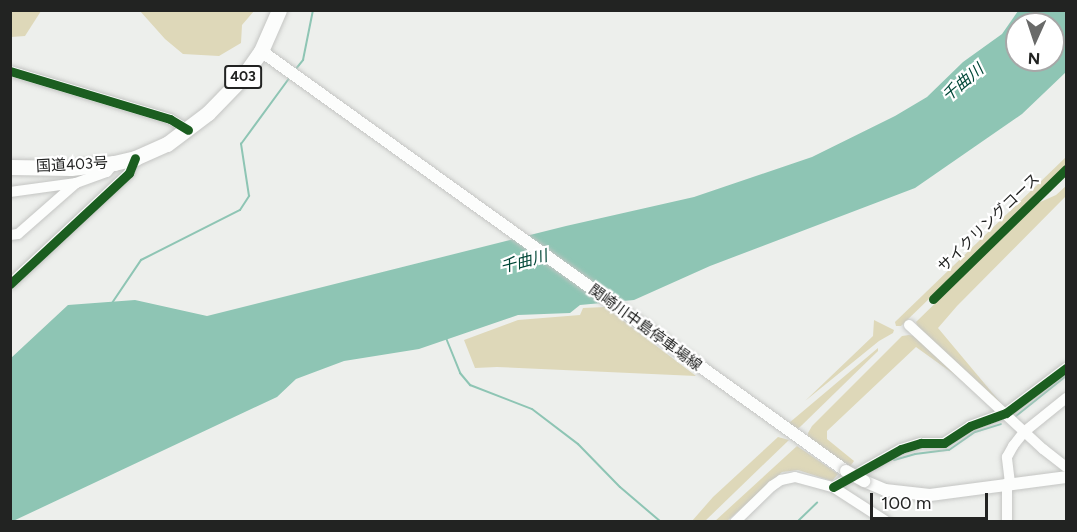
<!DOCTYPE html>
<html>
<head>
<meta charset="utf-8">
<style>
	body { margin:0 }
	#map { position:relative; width:1077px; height:532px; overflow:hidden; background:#edefec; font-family:Figtree,"Noto Sans JP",sans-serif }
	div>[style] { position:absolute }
	.green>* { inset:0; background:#ded8b9 }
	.water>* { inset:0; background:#8ec5b4 }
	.stream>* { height:2px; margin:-1px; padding:0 1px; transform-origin:1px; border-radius:1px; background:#8ec5b4 }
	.roads { filter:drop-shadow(0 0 2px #c4c5c3) drop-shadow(0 0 2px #c4c5c3) }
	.minor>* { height:10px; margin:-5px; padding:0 5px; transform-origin:5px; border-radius:5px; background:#fcfdfc }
	.major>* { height:12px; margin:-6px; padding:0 6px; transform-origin:6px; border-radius:6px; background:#fcfdfc }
	.highway>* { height:15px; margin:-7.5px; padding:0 7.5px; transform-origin:7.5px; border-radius:7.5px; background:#fcfdfc }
	.bridges { filter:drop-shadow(0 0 2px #c4c5c3) drop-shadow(0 0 2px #c4c5c3) }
	.major-bridge>* { height:12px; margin:-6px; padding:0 6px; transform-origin:6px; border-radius:6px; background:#fcfdfc }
	.cycleway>* { height:9px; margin:-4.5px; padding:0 4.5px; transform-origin:4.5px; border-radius:4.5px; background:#1b5e20 }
	span { translate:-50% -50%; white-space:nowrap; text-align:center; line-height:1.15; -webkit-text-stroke:4.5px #fff; paint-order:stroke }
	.shield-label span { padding:2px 4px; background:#fff; border:2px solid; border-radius:4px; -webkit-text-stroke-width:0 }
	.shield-label { font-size:14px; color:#222322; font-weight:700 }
	.street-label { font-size:15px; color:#222322 }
	.water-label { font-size:16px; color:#004737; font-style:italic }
	.frame { position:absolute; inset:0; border:12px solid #222322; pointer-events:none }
	.north { position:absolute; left:1005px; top:12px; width:60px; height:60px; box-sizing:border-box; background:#fff; border:2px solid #a7a7a7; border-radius:50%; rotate:183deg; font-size:16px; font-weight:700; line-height:24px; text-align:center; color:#222322 }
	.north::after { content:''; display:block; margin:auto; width:21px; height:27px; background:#696a69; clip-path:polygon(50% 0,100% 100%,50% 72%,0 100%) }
	.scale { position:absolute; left:870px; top:493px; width:118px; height:27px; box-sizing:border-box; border:3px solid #222322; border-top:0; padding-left:8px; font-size:18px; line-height:21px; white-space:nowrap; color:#222322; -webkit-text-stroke:4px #fff; paint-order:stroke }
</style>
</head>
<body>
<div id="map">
	<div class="green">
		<div style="clip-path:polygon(11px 10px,41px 10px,41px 11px,25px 36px,11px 37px)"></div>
		<div style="clip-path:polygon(140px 11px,254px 11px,242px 25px,241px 43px,219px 56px,183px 54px,165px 39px)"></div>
		<div style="clip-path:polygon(1066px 157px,1066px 166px,901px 326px,896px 326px,895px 322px)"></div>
		<div style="clip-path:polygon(1066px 186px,1066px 196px,957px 306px,938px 328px,1005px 408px,918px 327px,916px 322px,1038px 203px,1056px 195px)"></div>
		<div style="clip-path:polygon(605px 307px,696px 376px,497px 367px,475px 368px,464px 340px,518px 320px,580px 315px,583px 308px)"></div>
		<div style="clip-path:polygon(874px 320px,894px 330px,893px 333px,879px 341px,805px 401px,873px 336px)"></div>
		<div style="clip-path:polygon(909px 335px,915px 336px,993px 409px,955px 375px,916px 347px,827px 431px,827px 439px,854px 461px,849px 468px,808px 438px,808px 433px,812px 426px,902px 336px)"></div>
		<div style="clip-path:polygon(878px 348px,878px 351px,800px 427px,797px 429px,789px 423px)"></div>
		<div style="clip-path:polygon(778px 437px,789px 440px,705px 521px,692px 521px,713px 497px)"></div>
		<div style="clip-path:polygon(797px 446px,838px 474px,832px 481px,798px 470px,782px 472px,727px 521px,714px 522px)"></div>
	</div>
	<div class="water">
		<div style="clip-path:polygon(evenodd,1018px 11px,1066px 11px,1066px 72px,1022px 114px,915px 188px,710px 266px,634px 300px,580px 305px,570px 313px,518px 315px,419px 349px,344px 361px,296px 379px,277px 397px,11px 522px,11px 358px,68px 305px,135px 300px,207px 316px,566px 226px,694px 197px,812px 157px,895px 116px,927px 97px,963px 62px,1002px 34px,1018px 11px,1017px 24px,1053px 24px,1053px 60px,1017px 60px,1017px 24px)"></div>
	</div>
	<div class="stream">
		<div style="left:295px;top:70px;width:13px;rotate:-51deg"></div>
		<div style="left:303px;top:60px;width:51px;rotate:-78.7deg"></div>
		<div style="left:112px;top:303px;width:52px;rotate:-56deg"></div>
		<div style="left:141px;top:260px;width:111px;rotate:-26.8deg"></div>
		<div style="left:240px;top:210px;width:17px;rotate:-57deg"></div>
		<div style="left:249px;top:196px;width:53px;rotate:-98.7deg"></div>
		<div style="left:241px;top:144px;width:83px;rotate:-53.8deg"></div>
		<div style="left:446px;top:338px;width:38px;rotate:68deg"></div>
		<div style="left:460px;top:373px;width:16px;rotate:50deg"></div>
		<div style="left:470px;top:385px;width:66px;rotate:21.2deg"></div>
		<div style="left:532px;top:409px;width:58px;rotate:37.3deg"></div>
		<div style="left:578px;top:444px;width:60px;rotate:45.7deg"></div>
		<div style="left:620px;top:487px;width:54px;rotate:40.5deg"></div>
		<div style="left:1016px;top:416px;width:64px;rotate:-38.7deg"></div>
		<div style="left:894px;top:460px;width:22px;rotate:-16deg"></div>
		<div style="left:915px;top:454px;width:34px;rotate:-7deg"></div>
		<div style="left:949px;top:450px;width:32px;rotate:-35deg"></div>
		<div style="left:975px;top:432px;width:27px;rotate:-17deg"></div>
		<div style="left:797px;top:522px;width:28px;rotate:-44deg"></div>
	</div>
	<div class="roads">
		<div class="minor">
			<div style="left:10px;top:71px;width:167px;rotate:16.7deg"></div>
			<div style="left:170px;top:119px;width:21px;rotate:31deg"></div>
			<div style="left:10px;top:192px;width:67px;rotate:-7.8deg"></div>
			<div style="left:10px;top:235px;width:8px;rotate:-7deg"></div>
			<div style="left:18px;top:234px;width:77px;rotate:-41.3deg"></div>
			<div style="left:76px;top:183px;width:33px;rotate:-20deg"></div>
			<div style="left:107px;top:172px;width:11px;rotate:-52deg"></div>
			<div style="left:10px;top:284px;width:163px;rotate:-43deg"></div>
			<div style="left:129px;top:173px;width:16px;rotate:-68deg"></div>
			<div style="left:909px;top:325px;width:183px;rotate:42.8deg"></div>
			<div style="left:1043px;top:449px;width:29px;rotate:38deg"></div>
			<div style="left:1010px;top:483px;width:26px;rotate:-97deg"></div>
			<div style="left:1007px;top:457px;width:13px;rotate:-61deg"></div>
			<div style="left:1013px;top:446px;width:18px;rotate:-52deg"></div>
			<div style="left:1024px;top:432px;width:54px;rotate:-39deg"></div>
			<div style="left:833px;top:487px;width:78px;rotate:-29.2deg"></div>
			<div style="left:901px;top:449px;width:21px;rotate:-17deg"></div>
			<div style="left:921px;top:443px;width:23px"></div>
			<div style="left:944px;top:443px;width:31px;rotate:-33deg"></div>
			<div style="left:970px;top:426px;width:38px;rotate:-20deg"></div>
			<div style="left:1006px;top:413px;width:75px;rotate:-36.9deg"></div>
			<div style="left:735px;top:522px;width:52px;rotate:-44.2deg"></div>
			<div style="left:772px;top:486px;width:11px;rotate:-34deg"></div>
			<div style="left:781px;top:480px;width:14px;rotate:-12deg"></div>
			<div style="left:795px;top:477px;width:39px;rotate:15deg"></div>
			<div style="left:833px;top:487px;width:64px;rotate:32.9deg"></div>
			<div style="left:1007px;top:522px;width:39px;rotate:-90deg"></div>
		</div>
		<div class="major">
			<div style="left:261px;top:51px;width:720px;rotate:35.68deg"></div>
			<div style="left:864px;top:481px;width:23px;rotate:23deg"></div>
			<div style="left:885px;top:490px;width:45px;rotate:6.3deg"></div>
			<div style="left:930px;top:495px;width:137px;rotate:-7.5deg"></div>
		</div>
		<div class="highway">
			<div style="left:10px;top:167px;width:61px;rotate:0.9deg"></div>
			<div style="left:71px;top:168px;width:43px;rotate:-6.6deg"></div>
			<div style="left:114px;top:163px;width:22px;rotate:-13deg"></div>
			<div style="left:135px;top:158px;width:35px;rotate:-24deg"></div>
			<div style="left:167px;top:144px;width:51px;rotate:-37.1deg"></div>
			<div style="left:208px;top:113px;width:49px;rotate:-45.8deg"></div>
			<div style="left:242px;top:78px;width:33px;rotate:-55deg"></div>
			<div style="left:261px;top:51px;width:45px;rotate:-66.3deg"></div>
		</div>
	</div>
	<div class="bridges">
		<div class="major-bridge">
			<div style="left:846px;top:471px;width:21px;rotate:29deg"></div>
		</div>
	</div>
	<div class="cycleway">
		<div style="left:10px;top:71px;width:167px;rotate:16.7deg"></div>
		<div style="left:170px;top:119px;width:21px;rotate:31deg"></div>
		<div style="left:10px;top:284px;width:163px;rotate:-43deg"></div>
		<div style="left:129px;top:173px;width:16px;rotate:-68deg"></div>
		<div style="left:933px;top:299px;width:186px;rotate:-44.3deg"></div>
		<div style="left:833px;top:487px;width:78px;rotate:-29.2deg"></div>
		<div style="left:901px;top:449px;width:21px;rotate:-17deg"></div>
		<div style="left:921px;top:443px;width:23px"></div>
		<div style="left:944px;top:443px;width:31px;rotate:-33deg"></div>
		<div style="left:970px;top:426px;width:38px;rotate:-20deg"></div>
		<div style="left:1006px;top:413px;width:75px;rotate:-36.9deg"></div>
	</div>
	<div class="shield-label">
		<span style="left:243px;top:77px">403</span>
	</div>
	<div class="street-label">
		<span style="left:72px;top:165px;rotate:-3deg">国道403号</span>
		<span style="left:989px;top:223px;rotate:-44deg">サイクリングコース</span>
		<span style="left:645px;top:328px;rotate:36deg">関崎川中島停車場線</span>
	</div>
	<div class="water-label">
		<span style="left:963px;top:83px;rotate:-40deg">千曲川</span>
		<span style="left:524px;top:262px;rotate:-15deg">千曲川</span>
	</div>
	<div class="frame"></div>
	<div class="north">N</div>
	<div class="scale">100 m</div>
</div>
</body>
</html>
